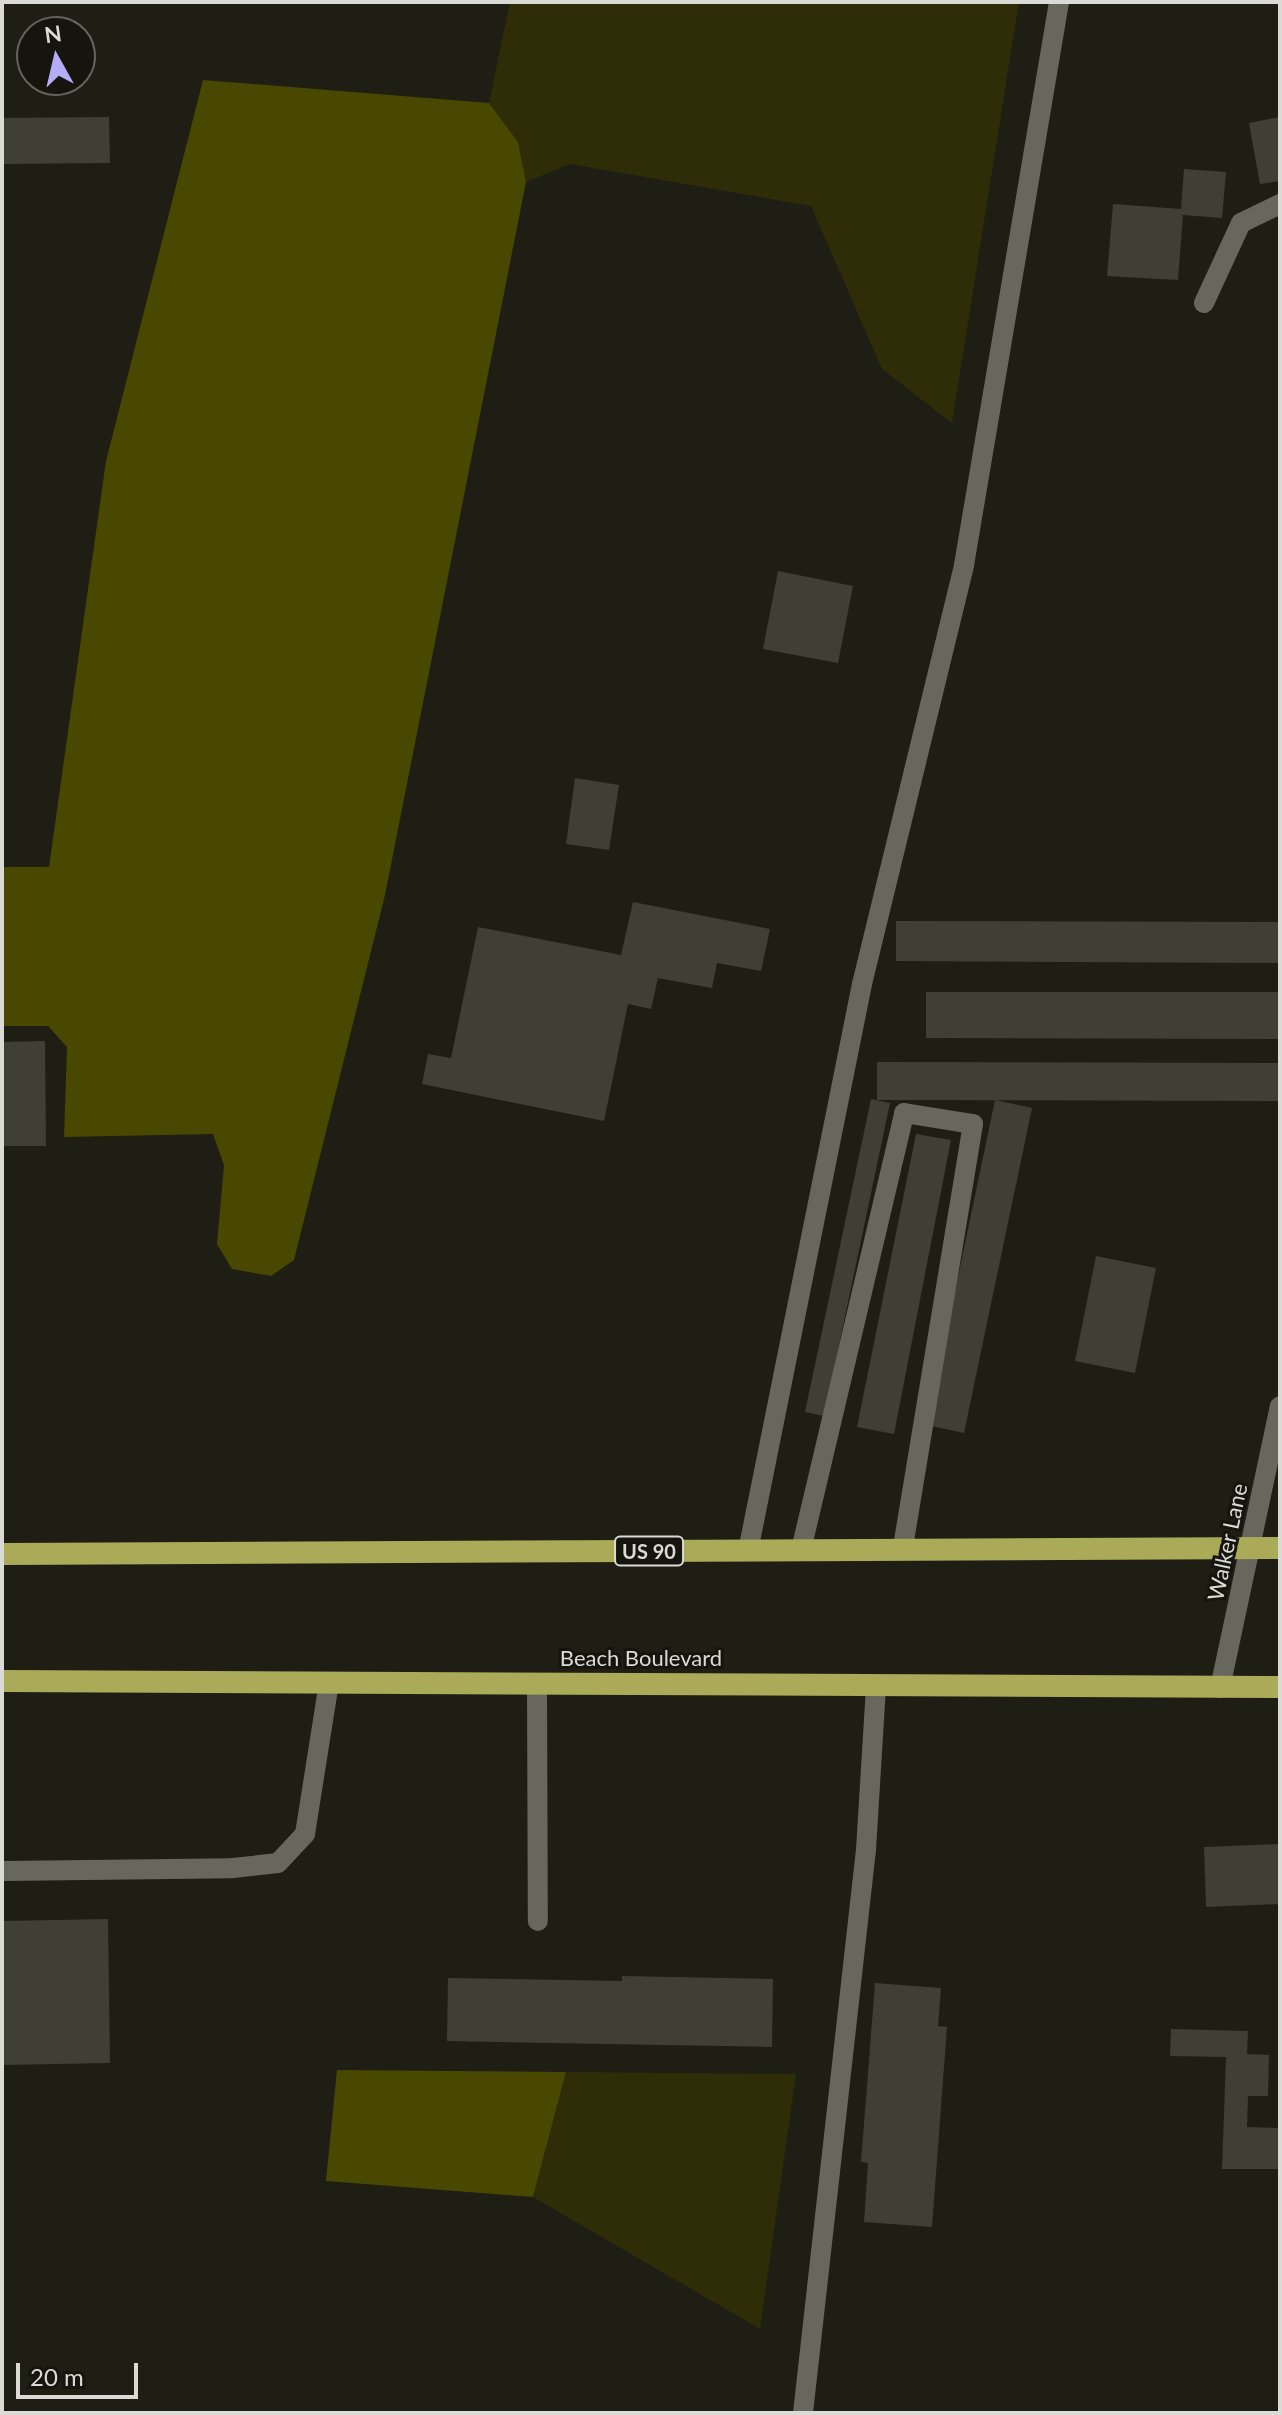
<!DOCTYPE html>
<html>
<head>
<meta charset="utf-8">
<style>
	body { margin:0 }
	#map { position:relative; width:1282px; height:2415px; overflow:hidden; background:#1e1e15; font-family:Lato,sans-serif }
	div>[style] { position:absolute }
	.green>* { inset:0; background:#2e2d07 }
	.forest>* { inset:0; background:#494801 }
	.building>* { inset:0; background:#3f3f35 }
	.service>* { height:20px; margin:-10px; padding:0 10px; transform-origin:10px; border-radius:10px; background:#67675d }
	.minor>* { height:20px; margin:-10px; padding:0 10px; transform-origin:10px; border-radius:10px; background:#67675d }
	.trunk>* { height:22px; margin:-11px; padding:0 11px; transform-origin:11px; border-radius:11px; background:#aaaa58 }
	span { translate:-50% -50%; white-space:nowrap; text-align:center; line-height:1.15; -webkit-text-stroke:6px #15150d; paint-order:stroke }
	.shield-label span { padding:2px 6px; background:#15150d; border:2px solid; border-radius:6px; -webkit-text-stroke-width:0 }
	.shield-label { font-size:20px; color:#dbdbd5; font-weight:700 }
	.street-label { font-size:22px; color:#dbdbd5 }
	.frame { position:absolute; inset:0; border:4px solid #dbdbd5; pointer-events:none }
	.north { position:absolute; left:16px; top:16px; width:80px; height:80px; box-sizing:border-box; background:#15150d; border:2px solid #64645d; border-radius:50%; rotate:352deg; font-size:22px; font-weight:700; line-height:32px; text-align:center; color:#dbdbd5 }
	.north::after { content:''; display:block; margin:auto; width:28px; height:36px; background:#b4acf9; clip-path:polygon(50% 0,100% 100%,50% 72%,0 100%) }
	.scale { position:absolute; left:16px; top:2363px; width:122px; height:36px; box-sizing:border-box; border:4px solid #dbdbd5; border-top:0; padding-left:10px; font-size:24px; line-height:28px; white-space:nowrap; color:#dbdbd5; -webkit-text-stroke:6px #15150d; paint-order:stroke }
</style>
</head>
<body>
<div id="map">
	<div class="green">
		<div style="clip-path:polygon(510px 2px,1019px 2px,952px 423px,882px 369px,811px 206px,570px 164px,526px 182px,518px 142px,489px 103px)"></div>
		<div style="clip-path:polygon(566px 2072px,796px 2074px,760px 2329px,533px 2197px)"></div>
	</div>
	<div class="forest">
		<div style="clip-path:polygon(203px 80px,489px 103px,518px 142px,526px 182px,385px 895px,294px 1260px,271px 1276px,232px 1269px,217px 1244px,224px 1165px,213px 1134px,64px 1137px,67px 1047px,48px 1026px,2px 1026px,2px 867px,49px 867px,106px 461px)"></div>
		<div style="clip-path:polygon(337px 2070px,566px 2072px,533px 2197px,326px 2181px)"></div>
	</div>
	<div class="building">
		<div style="clip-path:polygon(109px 117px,110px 163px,2px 164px,2px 118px)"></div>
		<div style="clip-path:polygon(1280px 117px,1280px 181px,1260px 184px,1249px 123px)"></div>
		<div style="clip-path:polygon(1184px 169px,1226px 172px,1222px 218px,1183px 215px,1178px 280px,1107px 276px,1113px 204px,1181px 209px)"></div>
		<div style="clip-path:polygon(778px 571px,853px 586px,838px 663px,763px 649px)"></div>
		<div style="clip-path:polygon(575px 778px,619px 785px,609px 850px,566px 844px)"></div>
		<div style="clip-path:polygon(633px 902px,770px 929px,761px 971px,717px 963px,712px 988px,658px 978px,651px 1009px,628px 1004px,604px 1121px,422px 1084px,428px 1054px,451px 1058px,478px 927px,621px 955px)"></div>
		<div style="clip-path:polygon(896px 921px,1280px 922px,1280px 963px,896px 961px)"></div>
		<div style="clip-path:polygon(926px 992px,1280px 992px,1280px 1039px,926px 1038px)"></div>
		<div style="clip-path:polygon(45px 1041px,46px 1146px,2px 1146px,2px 1042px)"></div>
		<div style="clip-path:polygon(877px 1062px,1280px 1063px,1280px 1101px,877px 1100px)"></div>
		<div style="clip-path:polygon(871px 1099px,890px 1103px,824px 1416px,805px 1412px)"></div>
		<div style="clip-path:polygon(995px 1100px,1032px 1108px,964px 1433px,927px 1425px)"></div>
		<div style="clip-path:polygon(916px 1134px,951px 1140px,894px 1434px,857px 1427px)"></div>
		<div style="clip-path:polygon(1096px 1256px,1156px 1268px,1135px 1373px,1075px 1361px)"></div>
		<div style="clip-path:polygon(1280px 1844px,1280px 1904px,1206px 1907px,1204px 1847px)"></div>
		<div style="clip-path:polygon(108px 1919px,110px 2063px,2px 2065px,2px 1921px)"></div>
		<div style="clip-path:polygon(622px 1976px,773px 1979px,772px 2047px,447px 2041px,448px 1978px,622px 1981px)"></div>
		<div style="clip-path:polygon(875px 1983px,941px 1988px,938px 2026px,947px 2027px,932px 2227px,864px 2222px,868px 2163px,861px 2162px)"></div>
		<div style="clip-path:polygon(1171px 2029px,1248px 2031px,1247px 2054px,1269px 2055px,1268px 2096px,1248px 2096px,1247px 2127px,1280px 2128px,1280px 2169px,1222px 2169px,1226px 2057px,1170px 2056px)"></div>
	</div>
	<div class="service">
		<div style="left:1204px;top:303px;width:88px;rotate:-65.2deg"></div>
		<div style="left:1241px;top:223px;width:43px;rotate:-26deg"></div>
		<div style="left:801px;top:1550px;width:449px;rotate:-76.7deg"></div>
		<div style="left:904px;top:1113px;width:70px;rotate:9.1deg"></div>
		<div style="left:973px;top:1124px;width:431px;rotate:99.4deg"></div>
		<div style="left:748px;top:1551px;width:578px;rotate:-78.63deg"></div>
		<div style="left:862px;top:984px;width:431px;rotate:-76.3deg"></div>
		<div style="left:964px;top:565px;width:571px;rotate:-80.42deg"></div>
		<div style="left:537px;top:1684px;width:237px;rotate:89.8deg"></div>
		<div style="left:2px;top:1871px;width:231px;rotate:-0.7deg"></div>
		<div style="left:233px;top:1868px;width:45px;rotate:-6.3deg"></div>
		<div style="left:278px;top:1863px;width:40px;rotate:-47deg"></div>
		<div style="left:305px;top:1834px;width:153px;rotate:-81deg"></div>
		<div style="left:803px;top:2413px;width:567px;rotate:-83.62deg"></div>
		<div style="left:866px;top:1850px;width:164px;rotate:-86.5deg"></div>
	</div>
	<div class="minor">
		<div style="left:1220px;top:1688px;width:288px;rotate:-78deg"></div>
	</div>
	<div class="trunk">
		<div style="left:2px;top:1554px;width:1278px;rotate:-0.27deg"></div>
		<div style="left:2px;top:1681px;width:1278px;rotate:0.27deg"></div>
	</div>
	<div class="shield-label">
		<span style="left:649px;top:1551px">US 90</span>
	</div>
	<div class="street-label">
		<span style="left:1227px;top:1542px;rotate:-78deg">Walker Lane</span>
		<span style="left:641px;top:1658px">Beach Boulevard</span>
	</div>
	<div class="frame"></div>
	<div class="north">N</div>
	<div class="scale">20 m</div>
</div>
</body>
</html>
